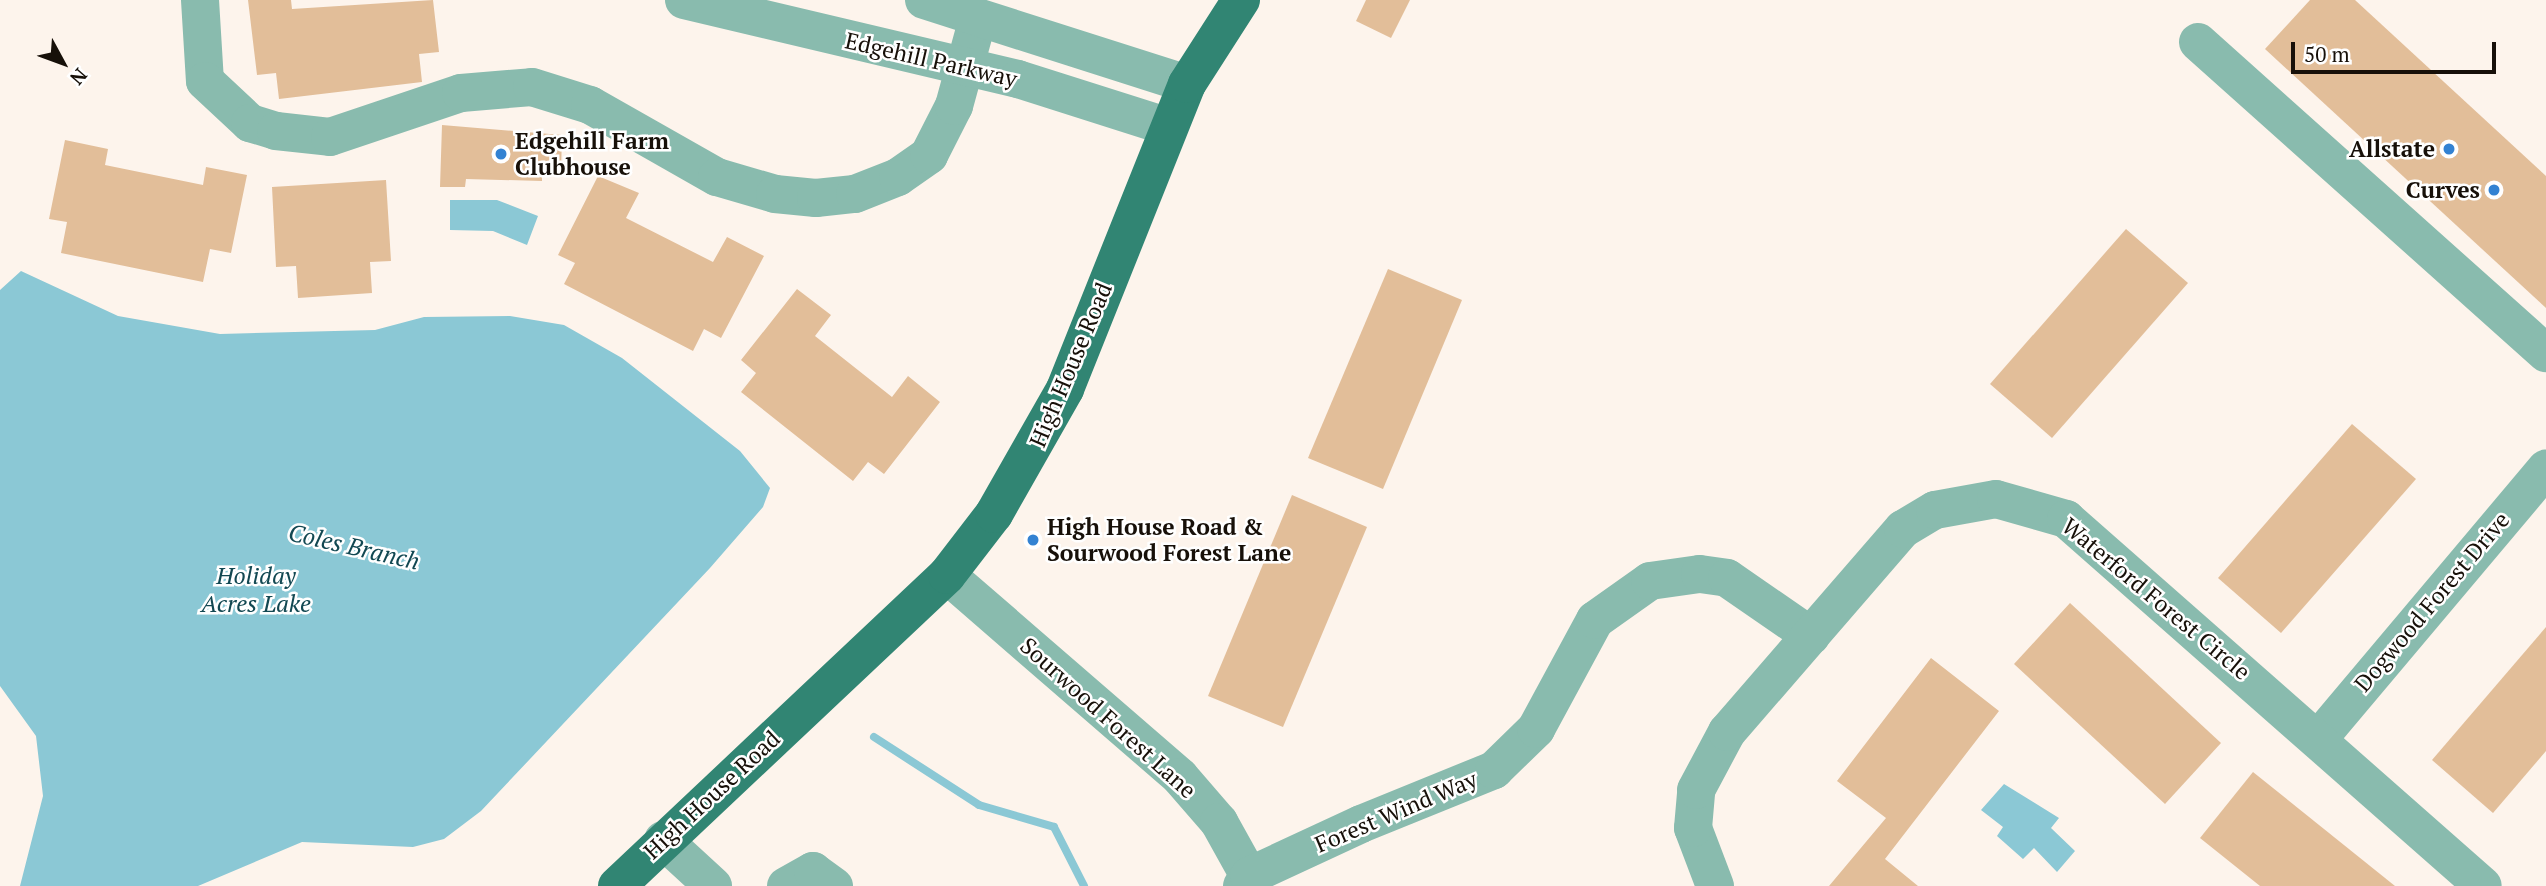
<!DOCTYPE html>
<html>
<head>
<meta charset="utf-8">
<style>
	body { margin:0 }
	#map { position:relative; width:2546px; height:886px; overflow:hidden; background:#fdf4ec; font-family:"PT Serif",serif }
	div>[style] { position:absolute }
	.water>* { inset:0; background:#8bc8d5 }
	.stream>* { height:8px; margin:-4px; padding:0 4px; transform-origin:4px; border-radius:4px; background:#8bc8d5 }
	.building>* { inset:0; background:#e2be99 }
	.minor>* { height:38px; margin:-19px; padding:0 19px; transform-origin:19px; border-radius:19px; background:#89bbae }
	.major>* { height:38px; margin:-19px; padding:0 19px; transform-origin:19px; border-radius:19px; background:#318573 }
	.dots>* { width:19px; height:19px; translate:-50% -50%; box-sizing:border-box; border:4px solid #fff; border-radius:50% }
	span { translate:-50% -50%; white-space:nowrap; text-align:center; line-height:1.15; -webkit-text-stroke:5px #fff; paint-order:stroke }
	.street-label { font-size:23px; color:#171009 }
	.poi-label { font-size:23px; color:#171009; font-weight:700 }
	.left { translate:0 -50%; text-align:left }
	.right { translate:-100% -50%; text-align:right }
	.water-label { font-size:24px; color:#124852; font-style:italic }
	.north { position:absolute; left:28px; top:28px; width:70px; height:70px; -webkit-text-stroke:5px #fff; paint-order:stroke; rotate:131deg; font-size:19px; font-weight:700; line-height:28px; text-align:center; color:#171009 }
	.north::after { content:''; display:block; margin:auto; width:24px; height:32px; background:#171009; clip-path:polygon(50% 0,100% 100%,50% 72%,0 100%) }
	.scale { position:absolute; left:2291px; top:42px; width:205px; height:32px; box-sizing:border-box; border:4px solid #171009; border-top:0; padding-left:9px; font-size:21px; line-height:24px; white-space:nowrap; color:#171009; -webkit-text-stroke:5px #fff; paint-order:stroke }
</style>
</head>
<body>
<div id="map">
	<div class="water">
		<div style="clip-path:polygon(450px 200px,497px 200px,538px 216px,527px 245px,493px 231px,450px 230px)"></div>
		<div style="clip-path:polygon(21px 271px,118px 316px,220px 334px,375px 330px,424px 317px,510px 316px,564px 325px,622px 358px,740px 451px,770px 488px,763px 507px,710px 568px,481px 811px,444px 839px,413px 847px,302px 842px,198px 886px,20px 886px,43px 796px,36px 736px,0 686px,0 290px)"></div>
		<div style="clip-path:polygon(2004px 784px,2059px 818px,2051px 828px,2075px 851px,2057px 872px,2034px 848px,2023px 859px,1997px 836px,2003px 827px,1981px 810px)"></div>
	</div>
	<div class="stream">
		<div style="left:874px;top:737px;width:125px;rotate:32.9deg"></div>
		<div style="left:979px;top:805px;width:78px;rotate:16.3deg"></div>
		<div style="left:1054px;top:827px;width:66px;rotate:63deg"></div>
	</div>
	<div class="building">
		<div style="clip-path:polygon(248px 0,291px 0,292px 9px,433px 0,439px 52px,419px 54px,422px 82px,279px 99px,276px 73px,257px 75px)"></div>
		<div style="clip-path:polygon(1366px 0,1410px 0,1391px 38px,1356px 21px)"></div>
		<div style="clip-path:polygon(2310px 0,2355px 0,2546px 176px,2546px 308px,2265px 49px)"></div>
		<div style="clip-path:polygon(442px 125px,562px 135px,561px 173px,542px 172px,542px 181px,466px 179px,465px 187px,440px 187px)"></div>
		<div style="clip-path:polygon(65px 140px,108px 149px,105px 165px,203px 185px,206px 167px,247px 175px,231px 253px,210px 249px,203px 282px,61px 253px,67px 222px,49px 219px)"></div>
		<div style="clip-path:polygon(598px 176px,639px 193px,626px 218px,713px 262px,727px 237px,764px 256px,721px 338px,704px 329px,693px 351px,564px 284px,575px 263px,558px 255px)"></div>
		<div style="clip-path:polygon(386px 180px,391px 261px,370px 262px,372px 293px,298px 298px,296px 266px,276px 267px,272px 187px)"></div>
		<div style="clip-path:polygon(2126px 229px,2188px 283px,2052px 438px,1990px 384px)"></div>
		<div style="clip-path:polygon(1388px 269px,1462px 300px,1383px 489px,1308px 458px)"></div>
		<div style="clip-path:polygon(797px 289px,831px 315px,815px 336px,892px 397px,908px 376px,940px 402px,884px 474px,868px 462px,853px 481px,741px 392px,756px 373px,741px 360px)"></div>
		<div style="clip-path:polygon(2352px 424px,2416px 479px,2281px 633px,2218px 578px)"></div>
		<div style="clip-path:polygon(1292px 495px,1367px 527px,1283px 727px,1208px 696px)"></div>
		<div style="clip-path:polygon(2070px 603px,2221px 743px,2165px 804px,2014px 664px)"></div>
		<div style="clip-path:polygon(2546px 627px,2546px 751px,2493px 813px,2432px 760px)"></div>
		<div style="clip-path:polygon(1931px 658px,1999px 711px,1885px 859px,1918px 886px,1829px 886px,1886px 818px,1837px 781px)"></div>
		<div style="clip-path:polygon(2253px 772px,2395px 886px,2260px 886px,2200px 838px)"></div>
	</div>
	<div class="minor">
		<div style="left:200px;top:0;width:81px;rotate:86.5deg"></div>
		<div style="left:205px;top:81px;width:62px;rotate:43deg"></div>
		<div style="left:250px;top:123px;width:27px;rotate:17deg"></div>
		<div style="left:276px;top:131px;width:54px;rotate:6.3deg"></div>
		<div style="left:330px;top:137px;width:138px;rotate:-18.6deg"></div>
		<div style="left:461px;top:93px;width:71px;rotate:-4.8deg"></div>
		<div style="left:532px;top:87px;width:61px;rotate:17.2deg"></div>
		<div style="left:590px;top:105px;width:146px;rotate:29.6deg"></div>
		<div style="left:717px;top:177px;width:60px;rotate:16.3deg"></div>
		<div style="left:775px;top:194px;width:41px;rotate:5.6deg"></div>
		<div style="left:816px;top:198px;width:39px;rotate:-6deg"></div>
		<div style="left:855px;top:194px;width:46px;rotate:-21.6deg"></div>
		<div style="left:898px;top:177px;width:38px;rotate:-35deg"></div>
		<div style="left:929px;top:155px;width:55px;rotate:-63deg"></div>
		<div style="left:954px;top:106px;width:87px;rotate:-74.7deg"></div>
		<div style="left:684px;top:0;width:343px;rotate:13.3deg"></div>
		<div style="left:1018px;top:79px;width:158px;rotate:17.6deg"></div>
		<div style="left:924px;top:0;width:276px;rotate:17.7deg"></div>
		<div style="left:2198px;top:42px;width:467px;rotate:41.8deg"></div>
		<div style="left:947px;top:575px;width:308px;rotate:40.9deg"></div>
		<div style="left:1180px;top:777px;width:60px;rotate:49.1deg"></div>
		<div style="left:1219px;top:822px;width:62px;rotate:60.9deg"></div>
		<div style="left:2320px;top:737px;width:351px;rotate:-49.9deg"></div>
		<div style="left:663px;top:840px;width:68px;rotate:42.6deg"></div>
		<div style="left:786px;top:886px;width:31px;rotate:-29deg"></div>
		<div style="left:813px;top:871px;width:26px;rotate:36deg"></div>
		<div style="left:1242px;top:886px;width:12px;rotate:-55deg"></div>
		<div style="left:1249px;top:876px;width:123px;rotate:-24.9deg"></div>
		<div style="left:1361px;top:824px;width:144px;rotate:-22.1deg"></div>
		<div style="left:1494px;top:770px;width:59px;rotate:-44.3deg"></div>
		<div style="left:1536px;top:729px;width:124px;rotate:-61.6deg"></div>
		<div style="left:1595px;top:620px;width:67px;rotate:-35.3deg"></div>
		<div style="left:1650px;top:581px;width:50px;rotate:-8deg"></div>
		<div style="left:1700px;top:574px;width:27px;rotate:8deg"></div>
		<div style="left:1727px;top:578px;width:102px;rotate:34.6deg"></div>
		<div style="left:1715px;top:886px;width:62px;rotate:-110.8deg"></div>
		<div style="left:1693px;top:828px;width:38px;rotate:-85deg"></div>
		<div style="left:1696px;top:790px;width:66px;rotate:-61.9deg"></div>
		<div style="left:1727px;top:732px;width:269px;rotate:-49.1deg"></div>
		<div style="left:1903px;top:529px;width:37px;rotate:-31deg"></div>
		<div style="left:1935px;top:510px;width:62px;rotate:-10.2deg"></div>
		<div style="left:1996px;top:499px;width:73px;rotate:15.9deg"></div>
		<div style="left:2066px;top:519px;width:555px;rotate:41.35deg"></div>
	</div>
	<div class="major">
		<div style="left:617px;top:886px;width:453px;rotate:-43.3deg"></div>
		<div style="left:947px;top:575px;width:77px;rotate:-52.4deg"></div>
		<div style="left:994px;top:514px;width:144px;rotate:-60.4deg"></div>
		<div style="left:1065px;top:389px;width:328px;rotate:-68.2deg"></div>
		<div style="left:1187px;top:84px;width:100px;rotate:-57.3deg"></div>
	</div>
	<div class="dots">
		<div style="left:2449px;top:149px;background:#3382d2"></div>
		<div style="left:501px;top:154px;background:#3382d2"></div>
		<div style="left:2494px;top:190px;background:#3382d2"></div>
		<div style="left:1033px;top:540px;background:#3382d2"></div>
	</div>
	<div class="street-label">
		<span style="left:931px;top:60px;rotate:13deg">Edgehill Parkway</span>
		<span style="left:1071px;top:365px;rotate:-67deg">High House Road</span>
		<span style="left:2156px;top:599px;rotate:40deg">Waterford Forest Circle</span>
		<span style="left:2432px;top:602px;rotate:-50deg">Dogwood Forest Drive</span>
		<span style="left:1108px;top:718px;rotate:42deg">Sourwood Forest Lane</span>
		<span style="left:712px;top:795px;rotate:-43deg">High House Road</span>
		<span style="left:1396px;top:812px;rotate:-23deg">Forest Wind Way</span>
	</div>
	<div class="poi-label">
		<span class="left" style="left:515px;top:154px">Edgehill Farm<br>Clubhouse</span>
		<span class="right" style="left:2435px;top:149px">Allstate</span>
		<span class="right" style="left:2480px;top:190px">Curves</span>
		<span class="left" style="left:1047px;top:540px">High House Road &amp;<br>Sourwood Forest Lane</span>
	</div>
	<div class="water-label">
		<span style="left:354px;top:547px;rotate:13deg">Coles Branch</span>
		<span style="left:256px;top:590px">Holiday<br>Acres Lake</span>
	</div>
	<div class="north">N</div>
	<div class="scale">50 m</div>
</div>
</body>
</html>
